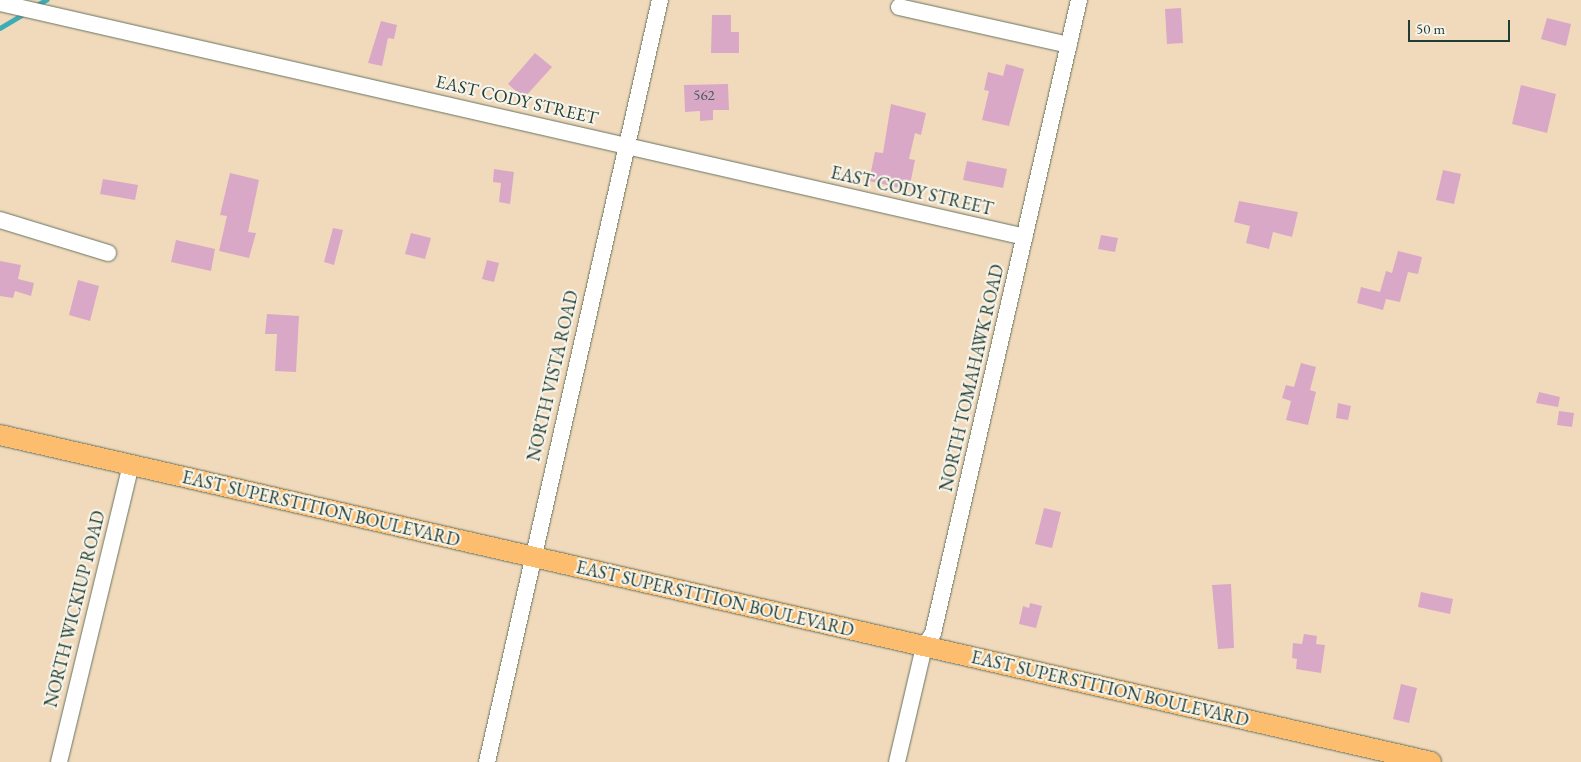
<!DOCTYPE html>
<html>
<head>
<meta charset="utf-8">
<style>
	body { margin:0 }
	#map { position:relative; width:1581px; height:762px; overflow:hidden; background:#f1dabb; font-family:"EB Garamond",serif }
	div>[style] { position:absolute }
	.stream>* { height:4.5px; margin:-2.25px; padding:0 2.25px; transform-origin:2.25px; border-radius:2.25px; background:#3cadb6 }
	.building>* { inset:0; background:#d8a8c6 }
	.roads { filter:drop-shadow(0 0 1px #687463) drop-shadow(0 0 1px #687463) }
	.minor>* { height:16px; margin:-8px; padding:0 8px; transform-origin:8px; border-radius:8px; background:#fff }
	.major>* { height:20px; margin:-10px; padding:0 10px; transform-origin:10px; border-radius:10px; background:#fcbd6e }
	span { translate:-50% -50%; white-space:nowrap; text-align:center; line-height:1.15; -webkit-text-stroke:4.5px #f7f3e8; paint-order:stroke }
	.number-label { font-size:15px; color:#4d5858 }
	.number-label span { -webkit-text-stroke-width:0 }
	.street-label { font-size:18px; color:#1f3d34 }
	.scale { position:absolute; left:1408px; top:20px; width:102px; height:22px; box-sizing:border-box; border:2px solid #1f3d34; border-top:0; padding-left:6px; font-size:15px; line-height:18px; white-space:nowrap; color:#1f3d34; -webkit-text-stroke:4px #f7f3e8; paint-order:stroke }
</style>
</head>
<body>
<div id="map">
	<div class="stream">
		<div style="left:35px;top:6px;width:13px;rotate:-29deg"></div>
		<div style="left:0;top:28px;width:29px;rotate:-31deg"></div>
	</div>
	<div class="building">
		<div style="clip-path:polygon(1181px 8px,1183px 43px,1167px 44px,1165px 9px)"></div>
		<div style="clip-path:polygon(712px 15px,731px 15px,731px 32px,739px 32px,739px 53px,711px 53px)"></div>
		<div style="clip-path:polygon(1547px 18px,1571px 24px,1566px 46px,1541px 39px)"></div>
		<div style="clip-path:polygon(381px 21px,397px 25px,394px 39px,388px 38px,382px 66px,368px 63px)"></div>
		<div style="clip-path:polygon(535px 53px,552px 67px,524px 98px,508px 84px)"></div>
		<div style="clip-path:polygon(1006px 64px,1024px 69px,1009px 126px,982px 120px,989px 91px,984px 90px,988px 72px,1003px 76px)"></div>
		<div style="clip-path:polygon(728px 84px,729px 110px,713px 110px,713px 120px,700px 121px,700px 111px,685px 112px,684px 85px)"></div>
		<div style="clip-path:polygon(1521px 85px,1556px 94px,1547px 133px,1512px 124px)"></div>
		<div style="clip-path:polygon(891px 104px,926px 113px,921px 135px,915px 133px,909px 159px,915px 160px,909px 190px,869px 181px,875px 152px,883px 153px)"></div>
		<div style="clip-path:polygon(967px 161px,1007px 169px,1003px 188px,963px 180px)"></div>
		<div style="clip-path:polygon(494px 169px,514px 172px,510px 204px,499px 202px,501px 183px,493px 182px)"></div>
		<div style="clip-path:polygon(1443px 170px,1461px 174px,1454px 204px,1436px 200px)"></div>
		<div style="clip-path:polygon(230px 173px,259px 180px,248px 232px,256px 233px,249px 258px,219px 251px,227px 216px,220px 215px)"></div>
		<div style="clip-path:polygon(103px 179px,138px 185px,135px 200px,100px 194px)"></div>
		<div style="clip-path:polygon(1239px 201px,1298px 212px,1292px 237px,1273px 232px,1269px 249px,1246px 243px,1250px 226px,1234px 222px)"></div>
		<div style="clip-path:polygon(333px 228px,343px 230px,334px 265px,324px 262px)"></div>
		<div style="clip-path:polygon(411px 233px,431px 238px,425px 259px,405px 254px)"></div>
		<div style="clip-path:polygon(1101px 235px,1118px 238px,1115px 252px,1098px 249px)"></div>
		<div style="clip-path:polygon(176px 240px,215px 249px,211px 271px,171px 262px)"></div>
		<div style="clip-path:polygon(1398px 251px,1422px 257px,1418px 274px,1408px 272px,1400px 302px,1386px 299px,1383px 310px,1357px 303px,1361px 287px,1380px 292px,1386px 271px,1392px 273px)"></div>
		<div style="clip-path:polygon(487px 260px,499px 263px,494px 282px,482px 279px)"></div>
		<div style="clip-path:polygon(0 261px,21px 265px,18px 279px,34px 283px,31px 296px,15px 291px,13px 298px,0 296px)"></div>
		<div style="clip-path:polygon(78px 280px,99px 286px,90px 321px,69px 315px)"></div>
		<div style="clip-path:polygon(267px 314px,299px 316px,296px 372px,275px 371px,277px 334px,265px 334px)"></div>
		<div style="clip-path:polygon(1301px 363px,1316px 367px,1310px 390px,1316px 392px,1308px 425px,1286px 420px,1291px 401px,1282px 398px,1286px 385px,1294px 387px)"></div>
		<div style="clip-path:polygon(1539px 392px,1560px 397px,1558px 407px,1536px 403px)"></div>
		<div style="clip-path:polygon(1338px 403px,1351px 406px,1348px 420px,1336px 418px)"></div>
		<div style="clip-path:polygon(1559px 411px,1574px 413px,1572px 427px,1557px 425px)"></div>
		<div style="clip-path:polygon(1044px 508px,1061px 512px,1052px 548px,1035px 544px)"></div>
		<div style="clip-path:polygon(1231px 584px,1234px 648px,1218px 649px,1212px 585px)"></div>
		<div style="clip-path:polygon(1421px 592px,1453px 599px,1450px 614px,1418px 607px)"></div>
		<div style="clip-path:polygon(1030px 603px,1042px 606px,1036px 628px,1019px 624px,1023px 606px,1029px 608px)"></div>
		<div style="clip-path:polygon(1304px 634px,1317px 636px,1316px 644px,1325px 645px,1321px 673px,1296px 669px,1297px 659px,1292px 658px,1293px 643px,1302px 644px)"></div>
		<div style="clip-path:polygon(1401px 684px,1417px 688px,1409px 723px,1393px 719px)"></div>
	</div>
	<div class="roads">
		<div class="minor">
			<div style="left:0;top:3px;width:1051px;rotate:12.86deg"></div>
			<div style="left:899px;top:7px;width:174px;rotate:12.6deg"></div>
			<div style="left:0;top:220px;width:113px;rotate:17deg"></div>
			<div style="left:59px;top:762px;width:306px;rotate:-76.4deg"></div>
			<div style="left:487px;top:762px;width:781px;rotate:-77.21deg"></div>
			<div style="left:897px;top:762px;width:118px;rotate:-76.8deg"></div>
			<div style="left:924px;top:647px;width:17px;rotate:-57deg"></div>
			<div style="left:933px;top:633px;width:650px;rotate:-77.01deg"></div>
		</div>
		<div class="major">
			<div style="left:0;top:435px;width:1468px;rotate:12.87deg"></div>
		</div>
	</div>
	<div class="number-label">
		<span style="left:704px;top:95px">562</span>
	</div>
	<div class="street-label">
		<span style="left:517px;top:100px;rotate:13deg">EAST CODY STREET</span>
		<span style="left:912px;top:191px;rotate:13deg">EAST CODY STREET</span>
		<span style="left:553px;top:376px;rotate:-77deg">NORTH VISTA ROAD</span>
		<span style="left:972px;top:378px;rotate:-77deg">NORTH TOMAHAWK ROAD</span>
		<span style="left:321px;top:509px;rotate:13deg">EAST SUPERSTITION BOULEVARD</span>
		<span style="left:715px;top:599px;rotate:13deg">EAST SUPERSTITION BOULEVARD</span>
		<span style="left:75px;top:609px;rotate:-76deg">NORTH WICKIUP ROAD</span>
		<span style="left:1110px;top:689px;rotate:13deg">EAST SUPERSTITION BOULEVARD</span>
	</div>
	<div class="scale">50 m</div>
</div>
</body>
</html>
